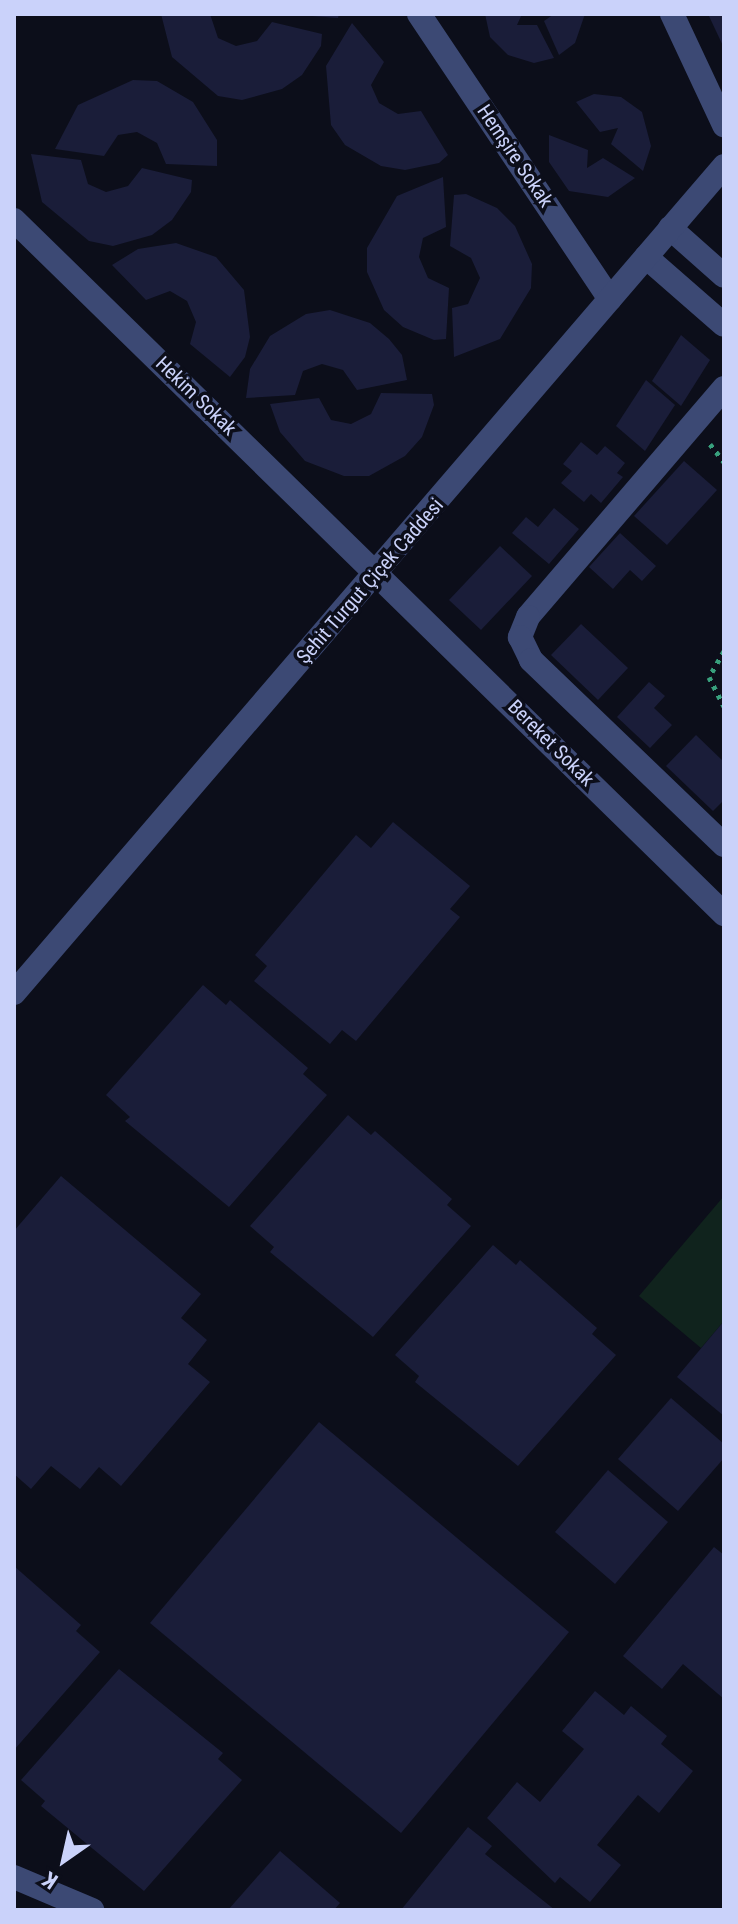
<!DOCTYPE html>
<html>
<head>
<meta charset="utf-8">
<style>
	body { margin:0 }
	#map { position:relative; width:738px; height:1924px; overflow:hidden; background:#0c0e1a; font-family:"Roboto Condensed",sans-serif }
	div>[style] { position:absolute }
	.green>* { inset:0; background:#10231d }
	.building>* { inset:0; background:#1a1d39 }
	.path>* { height:5px; margin-top:-2.5px; transform-origin:0; background:repeating-linear-gradient(90deg,#38a07d 0 4px,transparent 0 10px) }
	.minor>* { height:24px; margin:-12px; padding:0 12px; transform-origin:12px; border-radius:12px; background:#3c4974 }
	span { translate:-50% -50%; white-space:nowrap; text-align:center; line-height:1.15; -webkit-text-stroke:7px #0c0e1a; paint-order:stroke }
	.street-label { font-size:20px; color:#cad2fa }
	.frame { position:absolute; inset:0; border:16px solid #cad2fa; pointer-events:none }
	.north { position:absolute; left:24px; top:1820px; width:80px; height:80px; -webkit-text-stroke:6px #0c0e1a; paint-order:stroke; rotate:214deg; font-size:22px; font-weight:700; line-height:32px; text-align:center; color:#cad2fa }
	.north::after { content:''; display:block; margin:auto; width:28px; height:36px; background:#cad2fa; clip-path:polygon(50% 0,100% 100%,50% 72%,0 100%) }
</style>
</head>
<body>
<div id="map">
	<div class="green">
		<div style="clip-path:polygon(724px 1196px,724px 1321px,701px 1348px,639px 1296px)"></div>
	</div>
	<div class="building">
		<div style="clip-path:polygon(161px 14px,210px 14px,218px 38px,236px 46px,257px 41px,272px 22px,322px 34px,321px 46px,302px 75px,282px 89px,242px 100px,218px 96px,172px 57px)"></div>
		<div style="clip-path:polygon(286px 14px,339px 14px,338px 18px)"></div>
		<div style="clip-path:polygon(485px 14px,522px 14px,517px 25px,537px 25px,554px 58px,534px 63px,508px 55px,490px 37px)"></div>
		<div style="clip-path:polygon(554px 14px,585px 14px,575px 43px,559px 55px,544px 21px)"></div>
		<div style="clip-path:polygon(708px 14px,724px 14px,724px 48px)"></div>
		<div style="clip-path:polygon(352px 23px,384px 62px,371px 85px,379px 103px,398px 114px,421px 111px,448px 155px,439px 163px,405px 170px,381px 166px,345px 145px,331px 125px,326px 66px)"></div>
		<div style="clip-path:polygon(133px 80px,157px 81px,193px 102px,217px 140px,217px 166px,166px 164px,157px 143px,137px 132px,118px 135px,104px 156px,55px 149px,78px 105px)"></div>
		<div style="clip-path:polygon(594px 94px,621px 97px,642px 112px,651px 146px,643px 171px,611px 144px,618px 128px,600px 132px,576px 102px)"></div>
		<div style="clip-path:polygon(549px 135px,588px 150px,587px 168px,603px 158px,635px 178px,608px 197px,569px 191px,549px 162px)"></div>
		<div style="clip-path:polygon(31px 154px,81px 160px,88px 184px,106px 192px,128px 186px,142px 168px,192px 180px,191px 192px,172px 220px,152px 235px,113px 246px,89px 241px,42px 202px)"></div>
		<div style="clip-path:polygon(443px 177px,446px 227px,423px 238px,419px 257px,428px 278px,449px 288px,446px 339px,434px 340px,403px 327px,384px 310px,367px 272px,367px 248px,397px 196px)"></div>
		<div style="clip-path:polygon(466px 194px,497px 208px,515px 226px,532px 264px,531px 288px,500px 339px,454px 357px,452px 308px,468px 304px,480px 278px,471px 258px,450px 246px,454px 195px)"></div>
		<div style="clip-path:polygon(176px 243px,216px 257px,244px 290px,250px 337px,245px 357px,230px 377px,190px 344px,196px 322px,187px 301px,170px 291px,146px 300px,112px 265px,138px 249px)"></div>
		<div style="clip-path:polygon(330px 310px,370px 323px,389px 339px,402px 355px,407px 380px,357px 390px,343px 370px,322px 364px,303px 371px,295px 395px,246px 398px,250px 369px,270px 336px,306px 314px)"></div>
		<div style="clip-path:polygon(681px 335px,710px 360px,681px 406px,652px 381px)"></div>
		<div style="clip-path:polygon(646px 380px,675px 405px,645px 451px,616px 426px)"></div>
		<div style="clip-path:polygon(381px 393px,432px 394px,434px 405px,422px 437px,405px 456px,369px 476px,344px 476px,305px 461px,280px 432px,270px 404px,319px 398px,331px 420px,351px 424px,371px 414px)"></div>
		<div style="clip-path:polygon(581px 442px,597px 455px,605px 446px,625px 463px,617px 473px,623px 477px,601px 503px,591px 494px,584px 502px,561px 483px,572px 471px,563px 464px)"></div>
		<div style="clip-path:polygon(684px 461px,717px 490px,667px 545px,634px 516px)"></div>
		<div style="clip-path:polygon(554px 508px,579px 529px,549px 564px,512px 533px,526px 517px,538px 527px)"></div>
		<div style="clip-path:polygon(620px 533px,656px 566px,642px 581px,630px 570px,613px 589px,589px 567px)"></div>
		<div style="clip-path:polygon(500px 546px,532px 576px,481px 630px,449px 600px)"></div>
		<div style="clip-path:polygon(581px 624px,628px 668px,598px 700px,551px 655px)"></div>
		<div style="clip-path:polygon(649px 682px,665px 696px,654px 708px,672px 725px,650px 748px,617px 717px)"></div>
		<div style="clip-path:polygon(696px 735px,724px 762px,724px 800px,713px 811px,666px 766px)"></div>
		<div style="clip-path:polygon(393px 822px,470px 886px,450px 909px,460px 917px,356px 1041px,342px 1030px,330px 1044px,254px 981px,267px 966px,255px 955px,356px 835px,371px 848px)"></div>
		<div style="clip-path:polygon(203px 985px,226px 1005px,230px 1000px,308px 1068px,303px 1074px,327px 1095px,229px 1207px,125px 1121px,130px 1117px,106px 1095px)"></div>
		<div style="clip-path:polygon(348px 1115px,371px 1135px,375px 1131px,452px 1199px,447px 1205px,471px 1226px,373px 1337px,270px 1252px,274px 1247px,250px 1226px)"></div>
		<div style="clip-path:polygon(61px 1176px,201px 1294px,181px 1318px,207px 1340px,188px 1364px,210px 1382px,121px 1486px,99px 1467px,80px 1489px,51px 1466px,31px 1489px,14px 1474px,14px 1231px)"></div>
		<div style="clip-path:polygon(493px 1245px,516px 1265px,520px 1260px,597px 1328px,592px 1334px,616px 1355px,518px 1466px,415px 1382px,419px 1376px,395px 1355px)"></div>
		<div style="clip-path:polygon(724px 1321px,724px 1416px,677px 1377px)"></div>
		<div style="clip-path:polygon(671px 1398px,724px 1444px,724px 1458px,678px 1511px,618px 1459px)"></div>
		<div style="clip-path:polygon(319px 1422px,569px 1632px,401px 1833px,150px 1623px)"></div>
		<div style="clip-path:polygon(608px 1470px,668px 1522px,615px 1584px,555px 1532px)"></div>
		<div style="clip-path:polygon(714px 1547px,724px 1555px,724px 1699px,683px 1664px,662px 1689px,623px 1656px)"></div>
		<div style="clip-path:polygon(14px 1566px,81px 1625px,76px 1631px,100px 1652px,14px 1750px)"></div>
		<div style="clip-path:polygon(119px 1669px,223px 1753px,218px 1759px,242px 1780px,144px 1891px,41px 1806px,45px 1801px,21px 1780px)"></div>
		<div style="clip-path:polygon(595px 1691px,624px 1715px,631px 1706px,667px 1736px,661px 1744px,693px 1771px,659px 1813px,638px 1795px,597px 1845px,621px 1865px,590px 1902px,560px 1877px,555px 1883px,487px 1818px,517px 1782px,540px 1802px,584px 1749px,562px 1731px)"></div>
		<div style="clip-path:polygon(468px 1827px,492px 1846px,485px 1854px,555px 1910px,401px 1910px)"></div>
		<div style="clip-path:polygon(280px 1851px,340px 1903px,334px 1910px,228px 1910px)"></div>
	</div>
	<div class="path">
		<div style="left:710px;top:444px;width:23px;rotate:52deg"></div>
		<div style="left:724px;top:651px;width:30px;rotate:120deg"></div>
		<div style="left:709px;top:677px;width:33px;rotate:63deg"></div>
	</div>
	<div class="minor">
		<div style="left:419px;top:14px;width:343px;rotate:56.2deg"></div>
		<div style="left:672px;top:14px;width:123px;rotate:64.9deg"></div>
		<div style="left:14px;top:220px;width:993px;rotate:44.35deg"></div>
		<div style="left:670px;top:228px;width:72px;rotate:41.6deg"></div>
		<div style="left:646px;top:257px;width:103px;rotate:41.1deg"></div>
		<div style="left:724px;top:388px;width:301px;rotate:130.6deg"></div>
		<div style="left:528px;top:617px;width:22px;rotate:112deg"></div>
		<div style="left:520px;top:637px;width:25px;rotate:64deg"></div>
		<div style="left:531px;top:660px;width:267px;rotate:43.8deg"></div>
		<div style="left:14px;top:993px;width:1090px;rotate:-49.35deg"></div>
		<div style="left:14px;top:1877px;width:85px;rotate:22.9deg"></div>
	</div>
	<div class="street-label">
		<span style="left:515px;top:156px;rotate:56deg">Hemşire Sokak</span>
		<span style="left:196px;top:396px;rotate:44deg">Hekim Sokak</span>
		<span style="left:370px;top:581px;rotate:-49deg">Şehit Turgut Çiçek Caddesi</span>
		<span style="left:551px;top:743px;rotate:45deg">Bereket Sokak</span>
	</div>
	<div class="frame"></div>
	<div class="north">K</div>
</div>
</body>
</html>
